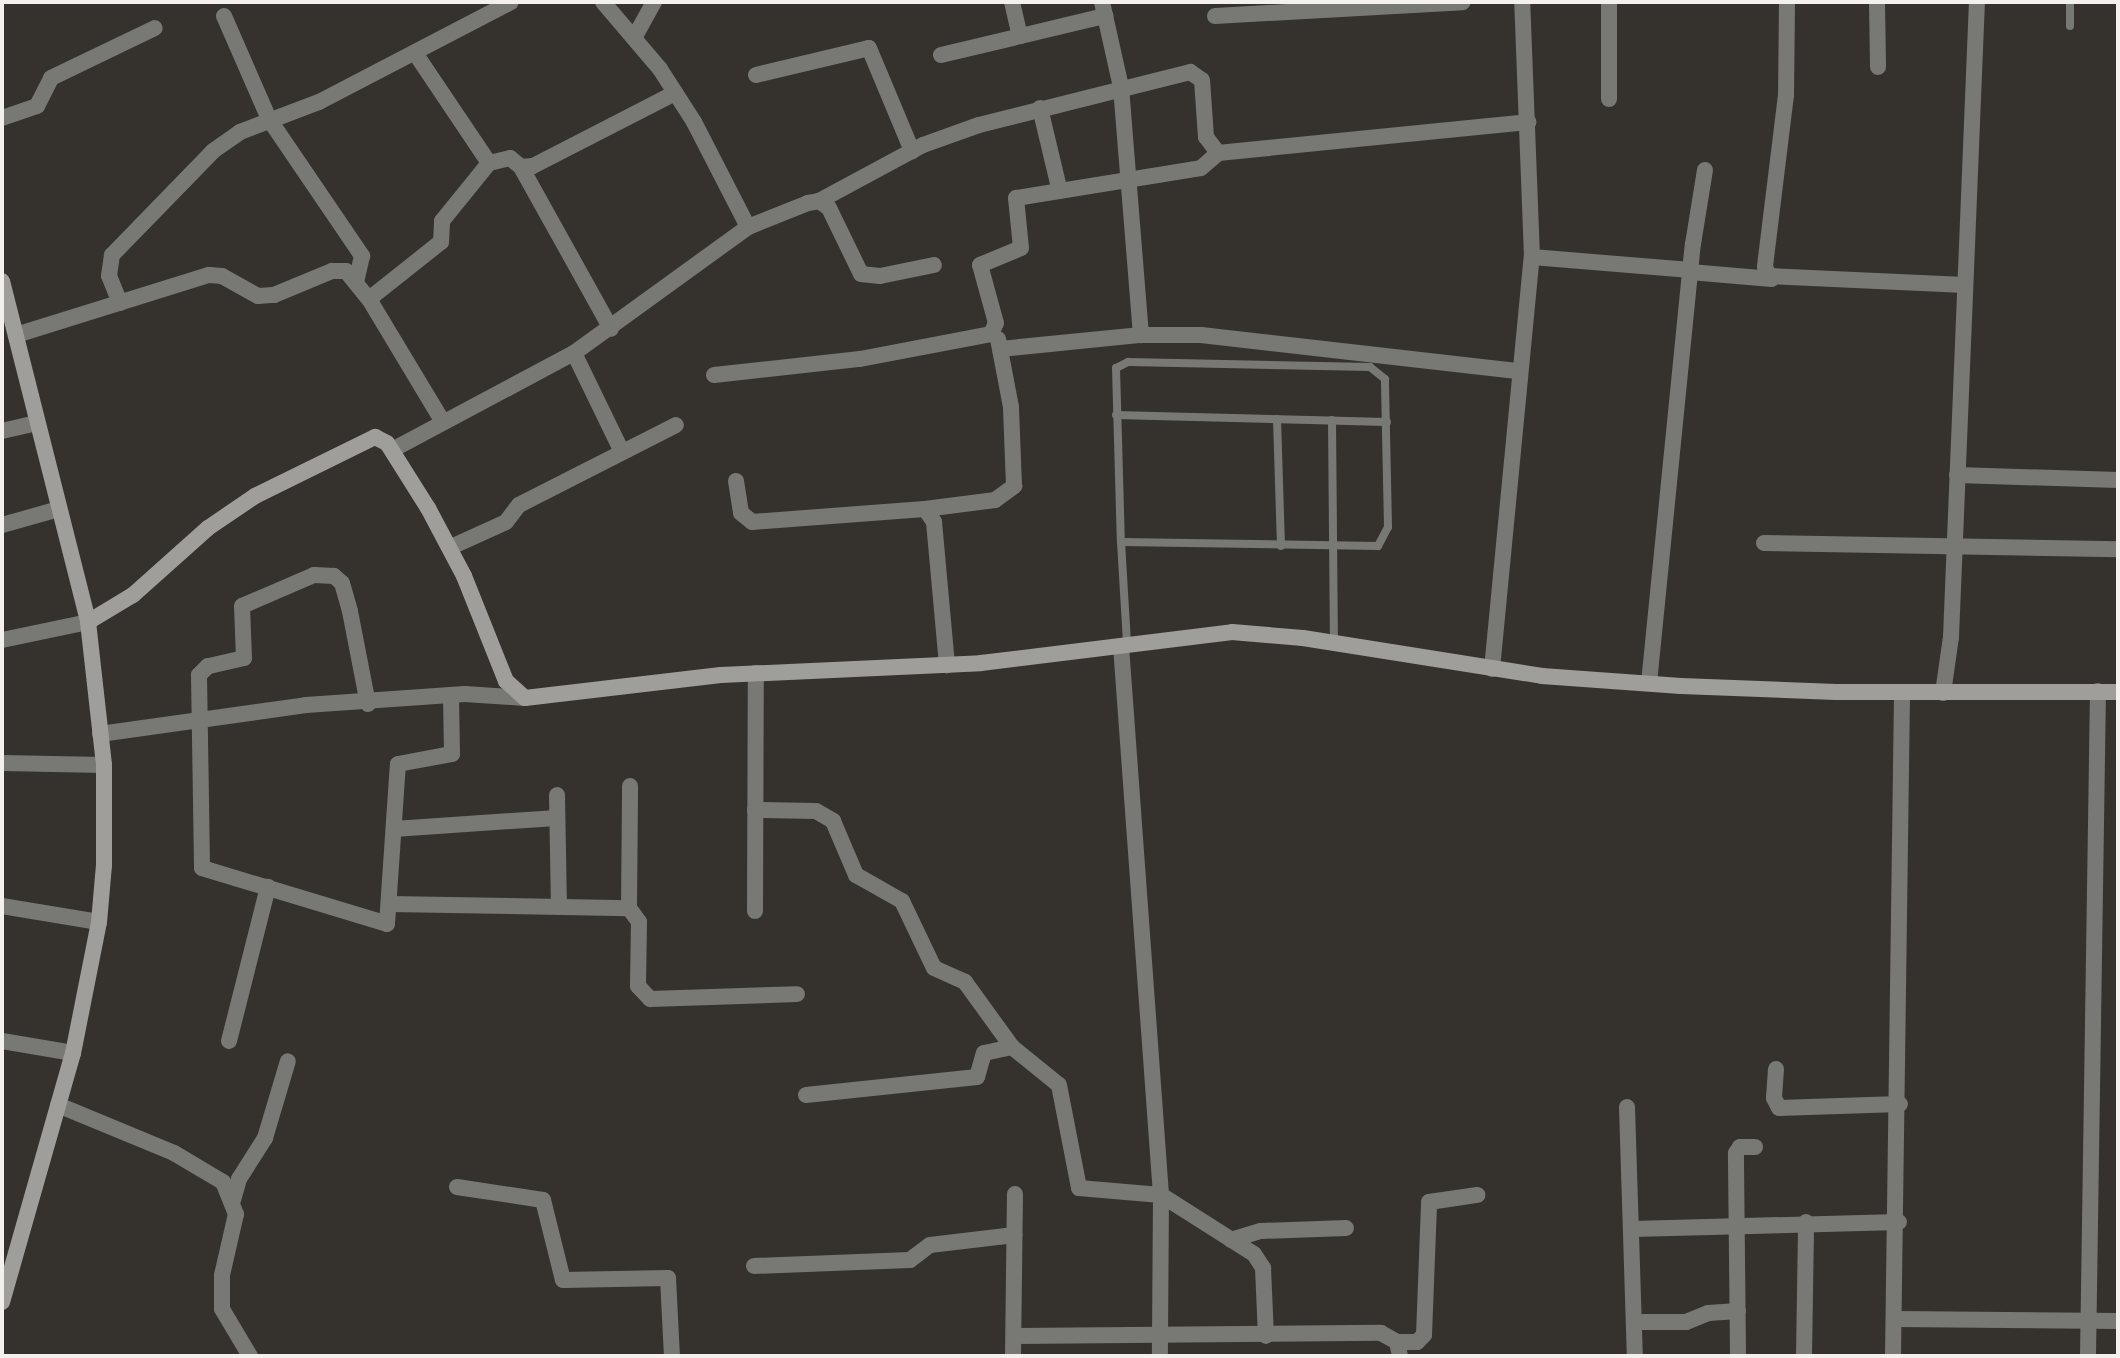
<!DOCTYPE html>
<html>
<head>
<meta charset="utf-8">
<style>
	body { margin:0 }
	#map { position:relative; width:2120px; height:1358px; overflow:hidden; background:#35322e; font-family:"Open Sans",sans-serif }
	div>[style] { position:absolute }
	.lane>* { height:8px; margin:-4px; padding:0 4px; transform-origin:4px; border-radius:4px; background:#787875 }
	.street>* { height:16px; margin:-8px; padding:0 8px; transform-origin:8px; border-radius:8px; background:#787875 }
	.secondary>* { height:16px; margin:-8px; padding:0 8px; transform-origin:8px; border-radius:8px; background:#a09e9b }
	span { translate:-50% -50%; white-space:nowrap; text-align:center; line-height:1.15; -webkit-text-stroke:6px #2b2824; paint-order:stroke }
	.frame { position:absolute; inset:0; border:4px solid #f3f0ee; pointer-events:none }
</style>
</head>
<body>
<div id="map">
	<div class="lane">
		<div style="left:2070px;top:26px;width:24px;rotate:-90deg"></div>
		<div style="left:1116px;top:415px;width:271px;rotate:1.5deg"></div>
		<div style="left:1277px;top:419px;width:127px;rotate:88.2deg"></div>
		<div style="left:1332px;top:420px;width:223px;rotate:89.5deg"></div>
		<div style="left:1121px;top:542px;width:257px;rotate:0.9deg"></div>
		<div style="left:1378px;top:546px;width:21px;rotate:-62deg"></div>
		<div style="left:1388px;top:527px;width:148px;rotate:-91.2deg"></div>
		<div style="left:1385px;top:379px;width:19px;rotate:-141deg"></div>
		<div style="left:1370px;top:367px;width:242px;rotate:-178.8deg"></div>
		<div style="left:1128px;top:362px;width:13px;rotate:153deg"></div>
		<div style="left:1116px;top:368px;width:174px;rotate:88.4deg"></div>
		<div style="left:1121px;top:542px;width:102px;rotate:86.6deg"></div>
	</div>
	<div class="street">
		<div style="left:603px;top:2px;width:88px;rotate:49.6deg"></div>
		<div style="left:660px;top:69px;width:63px;rotate:57.3deg"></div>
		<div style="left:694px;top:122px;width:118px;rotate:62.8deg"></div>
		<div style="left:1012px;top:2px;width:35px;rotate:77deg"></div>
		<div style="left:1102px;top:2px;width:87px;rotate:77.4deg"></div>
		<div style="left:1121px;top:87px;width:249px;rotate:85.4deg"></div>
		<div style="left:1609px;top:2px;width:97px;rotate:90deg"></div>
		<div style="left:1787px;top:2px;width:93px;rotate:90.6deg"></div>
		<div style="left:1786px;top:95px;width:173px;rotate:97deg"></div>
		<div style="left:1765px;top:267px;width:10px;rotate:66deg"></div>
		<div style="left:1769px;top:276px;width:196px;rotate:2.6deg"></div>
		<div style="left:1877px;top:2px;width:65px;rotate:89.1deg"></div>
		<div style="left:224px;top:16px;width:112px;rotate:66.4deg"></div>
		<div style="left:269px;top:119px;width:166px;rotate:55.8deg"></div>
		<div style="left:362px;top:256px;width:26px;rotate:103deg"></div>
		<div style="left:1215px;top:16px;width:248px;rotate:-3.2deg"></div>
		<div style="left:634px;top:38px;width:41px;rotate:-60.9deg"></div>
		<div style="left:941px;top:55px;width:169px;rotate:-13.4deg"></div>
		<div style="left:756px;top:75px;width:116px;rotate:-13.4deg"></div>
		<div style="left:869px;top:48px;width:112px;rotate:67.3deg"></div>
		<div style="left:1040px;top:108px;width:82px;rotate:76.6deg"></div>
		<div style="left:2px;top:118px;width:37px;rotate:-19deg"></div>
		<div style="left:37px;top:106px;width:31px;rotate:-63deg"></div>
		<div style="left:51px;top:78px;width:115px;rotate:-25.7deg"></div>
		<div style="left:489px;top:163px;width:22px;rotate:-13deg"></div>
		<div style="left:510px;top:158px;width:14px;rotate:39deg"></div>
		<div style="left:521px;top:167px;width:12px;rotate:-5deg"></div>
		<div style="left:533px;top:166px;width:160px;rotate:-27.2deg"></div>
		<div style="left:521px;top:167px;width:185px;rotate:60.9deg"></div>
		<div style="left:819px;top:201px;width:118px;rotate:-28.3deg"></div>
		<div style="left:923px;top:145px;width:59px;rotate:-19.7deg"></div>
		<div style="left:979px;top:125px;width:218px;rotate:-14.1deg"></div>
		<div style="left:1190px;top:72px;width:14px;rotate:34deg"></div>
		<div style="left:1202px;top:80px;width:57px;rotate:86deg"></div>
		<div style="left:1206px;top:137px;width:20px;rotate:53deg"></div>
		<div style="left:1218px;top:153px;width:312px;rotate:-5.7deg"></div>
		<div style="left:1532px;top:257px;width:159px;rotate:4.7deg"></div>
		<div style="left:1690px;top:272px;width:82px;rotate:4.9deg"></div>
		<div style="left:369px;top:299px;width:92px;rotate:-38.4deg"></div>
		<div style="left:441px;top:242px;width:21px;rotate:-87deg"></div>
		<div style="left:442px;top:221px;width:75px;rotate:-51deg"></div>
		<div style="left:489px;top:163px;width:133px;rotate:-123.9deg"></div>
		<div style="left:120px;top:303px;width:29px;rotate:-112deg"></div>
		<div style="left:109px;top:276px;width:21px;rotate:-82deg"></div>
		<div style="left:112px;top:255px;width:145px;rotate:-45.8deg"></div>
		<div style="left:213px;top:151px;width:33px;rotate:-35deg"></div>
		<div style="left:240px;top:132px;width:85px;rotate:-20.8deg"></div>
		<div style="left:319px;top:102px;width:216px;rotate:-27.5deg"></div>
		<div style="left:16px;top:335px;width:202px;rotate:-17.3deg"></div>
		<div style="left:209px;top:275px;width:13px;rotate:4deg"></div>
		<div style="left:222px;top:276px;width:41px;rotate:29.1deg"></div>
		<div style="left:258px;top:296px;width:16px;rotate:-4deg"></div>
		<div style="left:274px;top:295px;width:63px;rotate:-22.5deg"></div>
		<div style="left:332px;top:271px;width:14px"></div>
		<div style="left:346px;top:271px;width:36px;rotate:51deg"></div>
		<div style="left:369px;top:299px;width:144px;rotate:59deg"></div>
		<div style="left:1000px;top:349px;width:142px;rotate:-5.7deg"></div>
		<div style="left:1141px;top:335px;width:60px"></div>
		<div style="left:1201px;top:335px;width:320px;rotate:6.5deg"></div>
		<div style="left:574px;top:353px;width:110px;rotate:64.1deg"></div>
		<div style="left:714px;top:375px;width:147px;rotate:-6.3deg"></div>
		<div style="left:860px;top:359px;width:133px;rotate:-10.8deg"></div>
		<div style="left:991px;top:334px;width:12px;rotate:-66deg"></div>
		<div style="left:996px;top:323px;width:60px;rotate:-105.4deg"></div>
		<div style="left:980px;top:265px;width:44px;rotate:-22.5deg"></div>
		<div style="left:1021px;top:248px;width:50px;rotate:-95.7deg"></div>
		<div style="left:1016px;top:198px;width:187px;rotate:-9.2deg"></div>
		<div style="left:1201px;top:168px;width:23px;rotate:-41deg"></div>
		<div style="left:2px;top:431px;width:36px;rotate:-13deg"></div>
		<div style="left:392px;top:450px;width:206px;rotate:-28.1deg"></div>
		<div style="left:574px;top:353px;width:215px;rotate:-35.9deg"></div>
		<div style="left:748px;top:227px;width:65px;rotate:-21.8deg"></div>
		<div style="left:808px;top:203px;width:11px;rotate:-10deg"></div>
		<div style="left:819px;top:201px;width:12px;rotate:35deg"></div>
		<div style="left:829px;top:208px;width:73px;rotate:64.1deg"></div>
		<div style="left:861px;top:274px;width:19px;rotate:6deg"></div>
		<div style="left:880px;top:276px;width:55px;rotate:-11.5deg"></div>
		<div style="left:1957px;top:475px;width:161px;rotate:1.8deg"></div>
		<div style="left:736px;top:481px;width:32px;rotate:81deg"></div>
		<div style="left:741px;top:513px;width:14px;rotate:39deg"></div>
		<div style="left:752px;top:522px;width:173px;rotate:-4.3deg"></div>
		<div style="left:925px;top:509px;width:16px;rotate:55deg"></div>
		<div style="left:934px;top:522px;width:144px;rotate:84.8deg"></div>
		<div style="left:925px;top:509px;width:71px;rotate:-7.3deg"></div>
		<div style="left:995px;top:500px;width:24px;rotate:-36deg"></div>
		<div style="left:1014px;top:486px;width:79px;rotate:-92.2deg"></div>
		<div style="left:1011px;top:407px;width:69px;rotate:-100.8deg"></div>
		<div style="left:2px;top:525px;width:59px;rotate:-15.7deg"></div>
		<div style="left:1764px;top:543px;width:354px;rotate:1deg"></div>
		<div style="left:451px;top:547px;width:60px;rotate:-24.4deg"></div>
		<div style="left:506px;top:522px;width:21px;rotate:-53deg"></div>
		<div style="left:519px;top:505px;width:176px;rotate:-27deg"></div>
		<div style="left:2px;top:640px;width:88px;rotate:-11.8deg"></div>
		<div style="left:1121px;top:646px;width:550px;rotate:85.83deg"></div>
		<div style="left:1161px;top:1195px;width:161px;rotate:90.4deg"></div>
		<div style="left:1492px;top:669px;width:414px;rotate:-84.5deg"></div>
		<div style="left:1532px;top:257px;width:255px;rotate:-92.2deg"></div>
		<div style="left:1649px;top:683px;width:441px;rotate:-84.3deg"></div>
		<div style="left:1693px;top:244px;width:75px;rotate:-80.8deg"></div>
		<div style="left:1943px;top:693px;width:57px;rotate:-81.9deg"></div>
		<div style="left:1951px;top:637px;width:636px;rotate:-87.66deg"></div>
		<div style="left:368px;top:704px;width:95px;rotate:-101deg"></div>
		<div style="left:350px;top:611px;width:29px;rotate:-106deg"></div>
		<div style="left:342px;top:583px;width:11px;rotate:-139deg"></div>
		<div style="left:334px;top:576px;width:20px;rotate:-177deg"></div>
		<div style="left:314px;top:575px;width:78px;rotate:156.7deg"></div>
		<div style="left:242px;top:606px;width:52px;rotate:87.8deg"></div>
		<div style="left:244px;top:658px;width:37px;rotate:167deg"></div>
		<div style="left:208px;top:666px;width:13px;rotate:135deg"></div>
		<div style="left:199px;top:675px;width:193px;rotate:89.1deg"></div>
		<div style="left:202px;top:868px;width:193px;rotate:16.8deg"></div>
		<div style="left:387px;top:924px;width:160px;rotate:-86.1deg"></div>
		<div style="left:398px;top:764px;width:55px;rotate:-10.5deg"></div>
		<div style="left:452px;top:754px;width:59px;rotate:-91deg"></div>
		<div style="left:100px;top:734px;width:208px;rotate:-8deg"></div>
		<div style="left:306px;top:705px;width:159px;rotate:-4deg"></div>
		<div style="left:465px;top:694px;width:60px;rotate:3.8deg"></div>
		<div style="left:2px;top:763px;width:102px;rotate:1.1deg"></div>
		<div style="left:557px;top:795px;width:112px;rotate:89deg"></div>
		<div style="left:755px;top:810px;width:61px;rotate:0.9deg"></div>
		<div style="left:816px;top:811px;width:20px;rotate:30deg"></div>
		<div style="left:833px;top:821px;width:59px;rotate:66.9deg"></div>
		<div style="left:856px;top:875px;width:53px;rotate:29.5deg"></div>
		<div style="left:902px;top:901px;width:74px;rotate:64.5deg"></div>
		<div style="left:934px;top:968px;width:34px;rotate:24deg"></div>
		<div style="left:965px;top:982px;width:80px;rotate:54.1deg"></div>
		<div style="left:1012px;top:1047px;width:60px;rotate:39deg"></div>
		<div style="left:1059px;top:1085px;width:105px;rotate:79deg"></div>
		<div style="left:1079px;top:1188px;width:82px;rotate:4.9deg"></div>
		<div style="left:1161px;top:1195px;width:110px;rotate:32.4deg"></div>
		<div style="left:1254px;top:1254px;width:17px;rotate:57deg"></div>
		<div style="left:1263px;top:1268px;width:68px;rotate:87.5deg"></div>
		<div style="left:394px;top:829px;width:163px;rotate:-3.9deg"></div>
		<div style="left:390px;top:904px;width:239px;rotate:1deg"></div>
		<div style="left:629px;top:908px;width:17px;rotate:54deg"></div>
		<div style="left:639px;top:922px;width:64px;rotate:90.9deg"></div>
		<div style="left:638px;top:986px;width:18px;rotate:47deg"></div>
		<div style="left:650px;top:999px;width:147px;rotate:-1.9deg"></div>
		<div style="left:2px;top:906px;width:98px;rotate:9.4deg"></div>
		<div style="left:629px;top:908px;width:122px;rotate:-89.5deg"></div>
		<div style="left:755px;top:911px;width:238px;rotate:-89.8deg"></div>
		<div style="left:2px;top:1041px;width:72px;rotate:9.6deg"></div>
		<div style="left:229px;top:1041px;width:159px;rotate:-75.8deg"></div>
		<div style="left:1776px;top:1069px;width:29px;rotate:94deg"></div>
		<div style="left:1774px;top:1098px;width:11px;rotate:63deg"></div>
		<div style="left:1779px;top:1108px;width:121px;rotate:-1.9deg"></div>
		<div style="left:806px;top:1095px;width:172px;rotate:-6deg"></div>
		<div style="left:977px;top:1077px;width:25px;rotate:-74deg"></div>
		<div style="left:984px;top:1053px;width:29px;rotate:-12deg"></div>
		<div style="left:58px;top:1105px;width:126px;rotate:22.5deg"></div>
		<div style="left:174px;top:1153px;width:57px;rotate:30.6deg"></div>
		<div style="left:223px;top:1182px;width:35px;rotate:68deg"></div>
		<div style="left:236px;top:1214px;width:63px;rotate:102.9deg"></div>
		<div style="left:222px;top:1275px;width:34px;rotate:90deg"></div>
		<div style="left:222px;top:1309px;width:55px;rotate:59.2deg"></div>
		<div style="left:1627px;top:1107px;width:249px;rotate:88.2deg"></div>
		<div style="left:457px;top:1187px;width:87px;rotate:8.6deg"></div>
		<div style="left:543px;top:1200px;width:82px;rotate:76deg"></div>
		<div style="left:563px;top:1280px;width:105px;rotate:-1.1deg"></div>
		<div style="left:668px;top:1278px;width:78px;rotate:87.1deg"></div>
		<div style="left:233px;top:1200px;width:22px;rotate:-74deg"></div>
		<div style="left:239px;top:1179px;width:49px;rotate:-57.6deg"></div>
		<div style="left:265px;top:1138px;width:80px;rotate:-73.4deg"></div>
		<div style="left:1632px;top:1229px;width:267px;rotate:-1.5deg"></div>
		<div style="left:1231px;top:1240px;width:31px;rotate:-17deg"></div>
		<div style="left:1261px;top:1231px;width:85px;rotate:-2deg"></div>
		<div style="left:754px;top:1266px;width:156px;rotate:-2.2deg"></div>
		<div style="left:910px;top:1260px;width:25px;rotate:-37deg"></div>
		<div style="left:930px;top:1245px;width:85px;rotate:-6.8deg"></div>
		<div style="left:1896px;top:1319px;width:222px;rotate:0.5deg"></div>
		<div style="left:1634px;top:1322px;width:52px"></div>
		<div style="left:1686px;top:1322px;width:24px;rotate:-22deg"></div>
		<div style="left:1708px;top:1313px;width:30px;rotate:-4deg"></div>
		<div style="left:1015px;top:1336px;width:366px;rotate:-0.5deg"></div>
		<div style="left:1381px;top:1333px;width:18px;rotate:29deg"></div>
		<div style="left:1397px;top:1342px;width:14px;rotate:78deg"></div>
		<div style="left:1397px;top:1342px;width:20px"></div>
		<div style="left:1417px;top:1342px;width:10px;rotate:-45deg"></div>
		<div style="left:1424px;top:1335px;width:133px;rotate:-87.8deg"></div>
		<div style="left:1429px;top:1202px;width:49px;rotate:-8.3deg"></div>
		<div style="left:1738px;top:1353px;width:200px;rotate:-90.6deg"></div>
		<div style="left:1736px;top:1153px;width:7px;rotate:-56deg"></div>
		<div style="left:1740px;top:1147px;width:15px"></div>
		<div style="left:1013px;top:1356px;width:162px;rotate:-89.3deg"></div>
		<div style="left:1804px;top:1356px;width:134px;rotate:-89.1deg"></div>
		<div style="left:1893px;top:1356px;width:663px;rotate:-89.22deg"></div>
		<div style="left:2088px;top:1356px;width:665px;rotate:-89.14deg"></div>
	</div>
	<div class="secondary">
		<div style="left:2px;top:281px;width:352px;rotate:75.8deg"></div>
		<div style="left:88px;top:622px;width:144px;rotate:83.6deg"></div>
		<div style="left:104px;top:765px;width:100px;rotate:90deg"></div>
		<div style="left:104px;top:865px;width:57px;rotate:95deg"></div>
		<div style="left:99px;top:922px;width:134px;rotate:101.2deg"></div>
		<div style="left:73px;top:1053px;width:259px;rotate:105.9deg"></div>
		<div style="left:88px;top:622px;width:52px;rotate:-31deg"></div>
		<div style="left:133px;top:595px;width:101px;rotate:-41.8deg"></div>
		<div style="left:208px;top:528px;width:57px;rotate:-34.2deg"></div>
		<div style="left:255px;top:496px;width:134px;rotate:-26.2deg"></div>
		<div style="left:375px;top:437px;width:13px;rotate:27deg"></div>
		<div style="left:387px;top:443px;width:77px;rotate:57.8deg"></div>
		<div style="left:428px;top:508px;width:77px;rotate:62.1deg"></div>
		<div style="left:464px;top:576px;width:113px;rotate:68.2deg"></div>
		<div style="left:506px;top:681px;width:25px;rotate:42deg"></div>
		<div style="left:525px;top:698px;width:197px;rotate:-6.7deg"></div>
		<div style="left:721px;top:675px;width:260px;rotate:-2.6deg"></div>
		<div style="left:981px;top:663px;width:253px;rotate:-7deg"></div>
		<div style="left:1232px;top:632px;width:71px;rotate:4.8deg"></div>
		<div style="left:1303px;top:638px;width:242px;rotate:9deg"></div>
		<div style="left:1542px;top:676px;width:139px;rotate:4.1deg"></div>
		<div style="left:1681px;top:686px;width:155px;rotate:2.2deg"></div>
		<div style="left:1836px;top:692px;width:282px"></div>
	</div>
	<div class="frame"></div>
</div>
</body>
</html>
